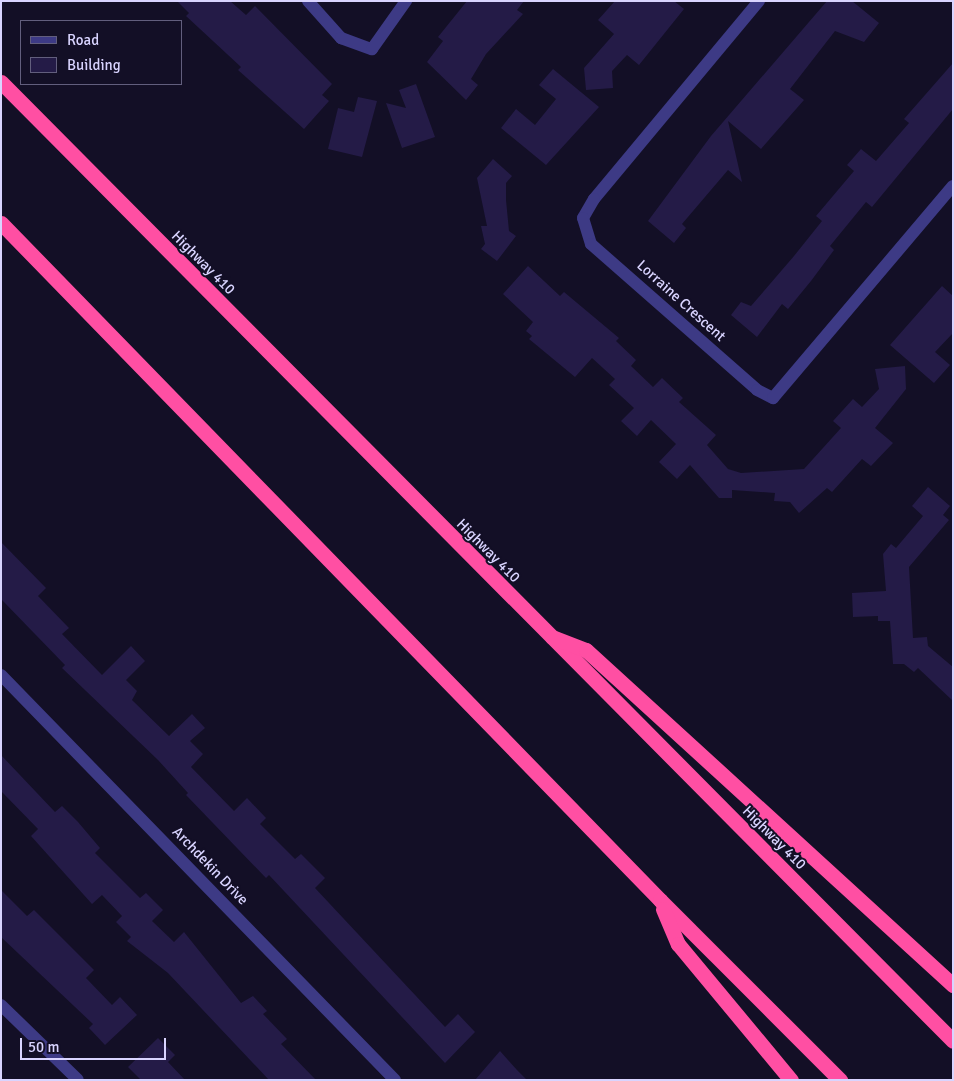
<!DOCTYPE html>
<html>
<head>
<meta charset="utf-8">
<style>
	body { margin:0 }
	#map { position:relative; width:954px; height:1081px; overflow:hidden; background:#130f26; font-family:Signika,sans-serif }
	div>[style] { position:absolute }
	.building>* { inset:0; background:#241b47 }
	.minor>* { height:12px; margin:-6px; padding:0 6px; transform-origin:6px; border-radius:6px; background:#3d3a85 }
	.motorway>* { height:15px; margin:-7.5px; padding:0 7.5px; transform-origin:7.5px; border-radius:7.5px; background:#ff4fa3 }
	span { translate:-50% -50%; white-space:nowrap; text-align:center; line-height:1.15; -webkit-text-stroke:4px #130f26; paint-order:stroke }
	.street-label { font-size:15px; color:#d9d4ff }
	.frame { position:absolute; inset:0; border:2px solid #d9d4ff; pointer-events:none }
	.legend { position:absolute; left:20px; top:20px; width:162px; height:65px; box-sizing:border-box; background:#130f26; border:1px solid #625e7d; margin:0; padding:6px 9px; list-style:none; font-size:15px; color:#d9d4ff }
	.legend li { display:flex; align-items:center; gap:10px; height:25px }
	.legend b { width:25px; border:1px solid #625e7d }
	.scale { position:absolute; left:20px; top:1038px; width:146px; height:22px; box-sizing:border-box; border:2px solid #d9d4ff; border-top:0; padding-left:6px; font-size:15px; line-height:18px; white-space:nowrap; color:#d9d4ff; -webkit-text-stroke:4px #130f26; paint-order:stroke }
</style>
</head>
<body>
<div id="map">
	<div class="building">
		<div style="clip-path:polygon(177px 1px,230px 1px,246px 15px,255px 6px,332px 84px,322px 95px,329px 101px,304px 129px,238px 70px,241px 67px,186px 16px,189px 13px)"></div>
		<div style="clip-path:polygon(467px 1px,524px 1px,517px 10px,523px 14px,486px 54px,471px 79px,478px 85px,466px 100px,427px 62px,443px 41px,438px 37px)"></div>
		<div style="clip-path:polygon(615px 1px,674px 1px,684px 9px,639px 65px,627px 55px,612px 71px,613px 88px,586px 90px,584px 68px,614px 34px,598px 20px)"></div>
		<div style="clip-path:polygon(827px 1px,852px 1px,879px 23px,864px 42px,835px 31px,790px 89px,804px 100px,761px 149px,728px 121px,742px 182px,728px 170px,682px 224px,686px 228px,674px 243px,648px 221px,711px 136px)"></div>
		<div style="clip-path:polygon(953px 63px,953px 109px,872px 207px,866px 202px,830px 246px,834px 250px,811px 281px,788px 309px,782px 304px,757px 337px,731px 315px,741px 302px,751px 306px,794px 256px,822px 221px,816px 216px,854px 171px,847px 165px,861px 149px,876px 161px,909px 123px,904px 119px)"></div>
		<div style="clip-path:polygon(553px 69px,599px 107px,546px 165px,501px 128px,516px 109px,535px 125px,556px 99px,539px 85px)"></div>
		<div style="clip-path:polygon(416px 84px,435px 137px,402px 148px,386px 103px,406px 108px,399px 90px)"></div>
		<div style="clip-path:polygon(358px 97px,377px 101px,362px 157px,328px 149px,338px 108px,354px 112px)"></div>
		<div style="clip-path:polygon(493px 159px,512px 176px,506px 183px,506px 200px,509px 231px,516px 236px,497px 261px,481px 249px,485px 244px,481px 226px,487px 226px,477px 178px)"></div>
		<div style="clip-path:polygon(528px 266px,560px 296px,564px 292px,619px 338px,616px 341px,636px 360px,631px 366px,653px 387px,662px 378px,683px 398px,679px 402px,716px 435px,707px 445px,728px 469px,741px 473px,804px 469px,841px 428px,833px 421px,853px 399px,862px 407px,879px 389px,875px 369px,905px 366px,906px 389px,875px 428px,893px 443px,871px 466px,862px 459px,832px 492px,827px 488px,799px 513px,790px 502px,774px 501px,775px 493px,732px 490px,732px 498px,719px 498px,690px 465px,677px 479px,659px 462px,676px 444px,651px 420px,637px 436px,621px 421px,634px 408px,609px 385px,615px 379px,592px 358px,575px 377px,529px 339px,532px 336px,526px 331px,533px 322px,503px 294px)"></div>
		<div style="clip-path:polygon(942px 286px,953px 296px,953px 333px,935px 352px,950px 365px,934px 383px,890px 345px)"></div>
		<div style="clip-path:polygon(928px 487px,950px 506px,943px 515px,949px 520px,909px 567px,913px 638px,927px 637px,928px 646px,953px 667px,953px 701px,918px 668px,914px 672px,904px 664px,893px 664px,890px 621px,878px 621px,878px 616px,853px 617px,852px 593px,886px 591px,883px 554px,891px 544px,896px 548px,923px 516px,912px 506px)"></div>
		<div style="clip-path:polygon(1px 542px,46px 588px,38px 596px,69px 628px,62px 634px,102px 675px,131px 646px,145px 661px,126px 680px,137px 691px,132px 700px,169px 736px,192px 714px,205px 728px,190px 741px,203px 754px,191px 767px,234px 811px,247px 798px,266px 818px,260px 824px,295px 859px,301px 854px,325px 878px,315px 888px,445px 1027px,458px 1014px,475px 1032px,445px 1063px,269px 875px,266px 878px,186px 795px,188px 793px,158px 760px,62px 668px,65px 665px,1px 599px)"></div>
		<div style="clip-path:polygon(1px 755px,55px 812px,62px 806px,78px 822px,100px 848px,95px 853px,140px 898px,146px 893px,163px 910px,152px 921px,174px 942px,184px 932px,241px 1003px,253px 996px,267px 1011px,263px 1014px,287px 1039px,281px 1044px,316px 1080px,269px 1080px,168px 973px,127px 941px,131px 937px,116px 922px,122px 916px,102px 895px,92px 904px,31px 836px,38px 829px,1px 791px)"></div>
		<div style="clip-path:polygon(1px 890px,27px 916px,34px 910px,94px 970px,86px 978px,112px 1005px,120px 997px,137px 1015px,105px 1045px,89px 1028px,93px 1024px,1px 937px)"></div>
		<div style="clip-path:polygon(158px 1038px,175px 1055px,168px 1062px,185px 1080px,141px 1080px,128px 1067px)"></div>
		<div style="clip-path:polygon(500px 1051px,517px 1070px,527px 1080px,475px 1080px)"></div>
	</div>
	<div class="minor">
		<div style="left:308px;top:1px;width:50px;rotate:48.3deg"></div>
		<div style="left:341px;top:38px;width:33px;rotate:20deg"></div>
		<div style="left:372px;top:49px;width:59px;rotate:-54.7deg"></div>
		<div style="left:759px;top:1px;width:258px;rotate:129.8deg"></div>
		<div style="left:594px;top:199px;width:22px;rotate:120deg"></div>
		<div style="left:583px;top:218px;width:27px;rotate:73deg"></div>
		<div style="left:591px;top:244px;width:221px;rotate:41.3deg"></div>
		<div style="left:757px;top:390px;width:18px;rotate:27deg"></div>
		<div style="left:773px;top:398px;width:278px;rotate:-49.7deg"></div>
		<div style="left:1px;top:675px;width:565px;rotate:45.79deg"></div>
		<div style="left:1px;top:1005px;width:107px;rotate:44.2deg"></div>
	</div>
	<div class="motorway">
		<div style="left:1px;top:82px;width:1351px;rotate:45.21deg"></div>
		<div style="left:1px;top:223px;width:945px;rotate:45.77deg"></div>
		<div style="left:660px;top:900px;width:255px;rotate:45deg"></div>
		<div style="left:552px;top:637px;width:36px;rotate:21deg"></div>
		<div style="left:586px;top:650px;width:497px;rotate:42.4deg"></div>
		<div style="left:663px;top:909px;width:38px;rotate:67deg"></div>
		<div style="left:678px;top:944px;width:177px;rotate:50.3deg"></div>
	</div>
	<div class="street-label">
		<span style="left:203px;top:263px;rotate:45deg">Highway 410</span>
		<span style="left:681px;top:301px;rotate:42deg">Lorraine Crescent</span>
		<span style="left:488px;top:551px;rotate:45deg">Highway 410</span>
		<span style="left:774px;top:838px;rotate:45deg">Highway 410</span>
		<span style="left:210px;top:866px;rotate:46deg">Archdekin Drive</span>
	</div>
	<div class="frame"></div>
	<ul class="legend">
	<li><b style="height:6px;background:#3d3a85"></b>Road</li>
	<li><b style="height:14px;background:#241b47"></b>Building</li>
	</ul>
	<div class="scale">50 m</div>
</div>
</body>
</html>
